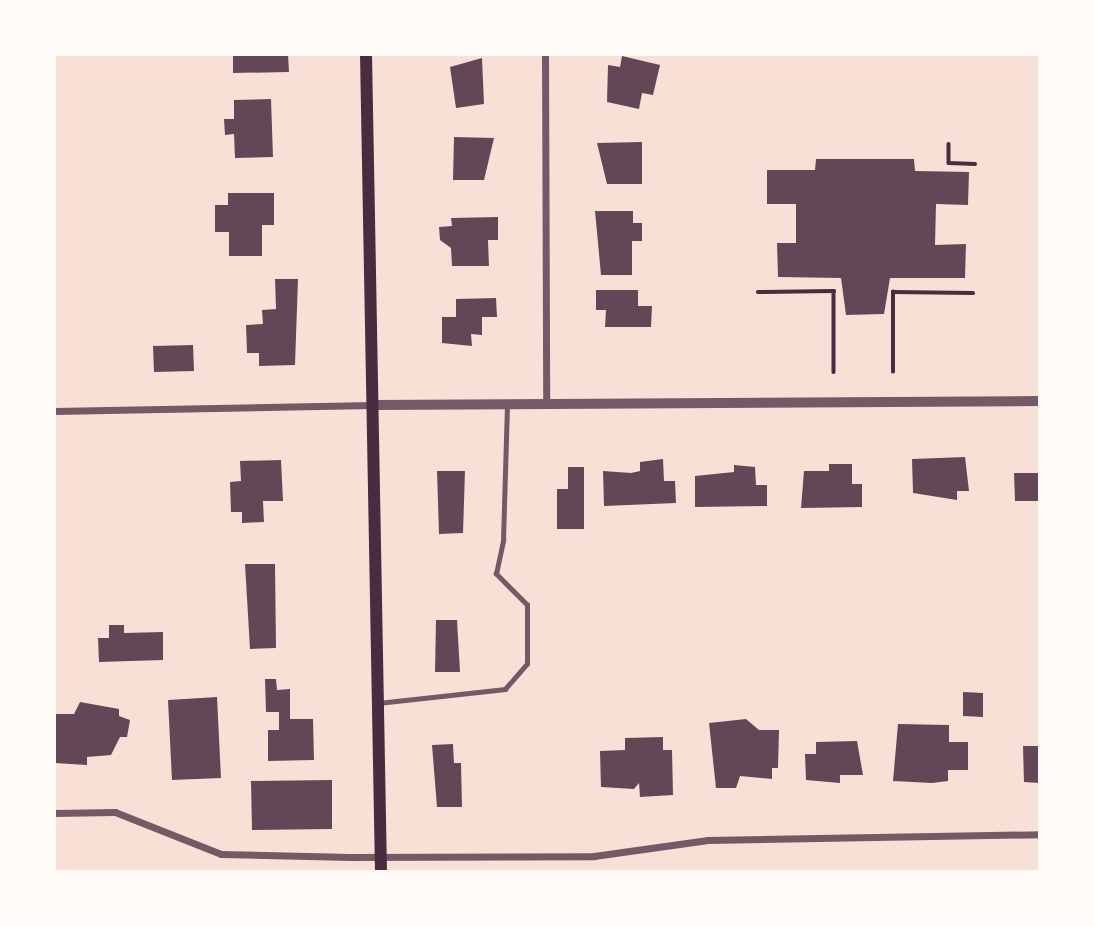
<!DOCTYPE html>
<html>
<head>
<meta charset="utf-8">
<style>
	body { margin:0 }
	#map { position:relative; width:1094px; height:926px; overflow:hidden; background:#f7e1d7; font-family:"Work Sans",sans-serif }
	div>[style] { position:absolute }
	.building>* { inset:0; background:#644757 }
	.path>* { height:3.5px; margin:-1.75px; padding:0 1.75px; transform-origin:1.75px; border-radius:1.75px; background:#4a2c40 }
	.service>* { height:4.5px; margin:-2.25px; padding:0 2.25px; transform-origin:2.25px; border-radius:2.25px; background:#755966 }
	.minor>* { height:7px; margin:-3.5px; padding:0 3.5px; transform-origin:3.5px; border-radius:3.5px; background:#755966 }
	.tertiary>* { height:10px; margin:-5px; padding:0 5px; transform-origin:5px; border-radius:5px; background:#755966 }
	.secondary>* { height:12px; margin:-6px; padding:0 6px; transform-origin:6px; border-radius:6px; background:#4a2c40 }
	span { translate:-50% -50%; white-space:nowrap; text-align:center; line-height:1.15; -webkit-text-stroke:7px #fffaf5; paint-order:stroke }
	.frame { position:absolute; inset:0; border:56px solid #fffaf5; pointer-events:none }
</style>
</head>
<body>
<div id="map">
	<div class="building">
		<div style="clip-path:polygon(233px 54px,288px 54px,289px 72px,233px 73px)"></div>
		<div style="clip-path:polygon(622px 56px,660px 65px,653px 95px,642px 93px,639px 109px,607px 102px,608px 65px,620px 67px)"></div>
		<div style="clip-path:polygon(482px 58px,484px 104px,456px 108px,450px 67px)"></div>
		<div style="clip-path:polygon(271px 99px,273px 157px,235px 158px,234px 134px,225px 135px,224px 119px,234px 119px,234px 100px)"></div>
		<div style="clip-path:polygon(454px 137px,494px 138px,484px 180px,453px 180px)"></div>
		<div style="clip-path:polygon(642px 142px,642px 184px,607px 184px,597px 143px)"></div>
		<div style="clip-path:polygon(816px 159px,914px 159px,915px 171px,969px 172px,968px 205px,936px 204px,935px 245px,966px 244px,965px 278px,890px 278px,884px 314px,846px 315px,841px 278px,778px 277px,777px 243px,796px 243px,796px 204px,767px 204px,767px 170px,815px 170px)"></div>
		<div style="clip-path:polygon(228px 193px,274px 193px,274px 225px,262px 225px,262px 256px,229px 256px,229px 232px,215px 232px,215px 205px,228px 205px)"></div>
		<div style="clip-path:polygon(595px 211px,633px 211px,633px 223px,642px 223px,642px 241px,632px 241px,632px 275px,601px 275px)"></div>
		<div style="clip-path:polygon(498px 217px,498px 240px,488px 240px,489px 266px,452px 266px,451px 248px,440px 240px,439px 227px,452px 226px,451px 218px)"></div>
		<div style="clip-path:polygon(275px 279px,298px 279px,295px 365px,259px 366px,259px 353px,247px 353px,246px 325px,263px 324px,262px 310px,276px 309px)"></div>
		<div style="clip-path:polygon(596px 290px,638px 290px,638px 306px,652px 306px,651px 327px,605px 327px,606px 310px,596px 310px)"></div>
		<div style="clip-path:polygon(496px 298px,497px 317px,482px 317px,482px 335px,471px 334px,472px 346px,442px 343px,442px 317px,456px 317px,456px 299px)"></div>
		<div style="clip-path:polygon(193px 345px,194px 371px,154px 372px,153px 346px)"></div>
		<div style="clip-path:polygon(965px 457px,969px 491px,957px 491px,957px 500px,913px 493px,912px 459px)"></div>
		<div style="clip-path:polygon(663px 459px,664px 481px,675px 481px,676px 503px,604px 506px,603px 471px,631px 473px,640px 471px,640px 462px)"></div>
		<div style="clip-path:polygon(281px 460px,283px 501px,263px 501px,264px 522px,242px 523px,242px 512px,231px 512px,230px 482px,241px 481px,240px 461px)"></div>
		<div style="clip-path:polygon(829px 464px,852px 464px,852px 484px,862px 484px,862px 507px,801px 508px,804px 471px,829px 471px)"></div>
		<div style="clip-path:polygon(734px 465px,755px 467px,756px 485px,767px 485px,767px 506px,695px 507px,695px 476px,734px 472px)"></div>
		<div style="clip-path:polygon(568px 467px,584px 467px,584px 529px,557px 529px,557px 489px,568px 489px)"></div>
		<div style="clip-path:polygon(437px 471px,465px 471px,463px 533px,439px 534px)"></div>
		<div style="clip-path:polygon(1014px 473px,1040px 473px,1040px 501px,1015px 501px)"></div>
		<div style="clip-path:polygon(245px 564px,275px 564px,276px 648px,250px 649px)"></div>
		<div style="clip-path:polygon(436px 620px,457px 620px,460px 672px,435px 672px)"></div>
		<div style="clip-path:polygon(109px 625px,124px 625px,124px 633px,163px 632px,163px 660px,99px 662px,98px 638px,109px 638px)"></div>
		<div style="clip-path:polygon(265px 679px,276px 679px,277px 690px,290px 689px,290px 719px,313px 719px,314px 760px,268px 761px,268px 730px,279px 730px,279px 712px,266px 712px)"></div>
		<div style="clip-path:polygon(963px 692px,983px 693px,983px 717px,963px 716px)"></div>
		<div style="clip-path:polygon(217px 697px,221px 778px,172px 780px,168px 700px)"></div>
		<div style="clip-path:polygon(80px 702px,119px 709px,119px 716px,130px 720px,127px 737px,120px 737px,111px 755px,87px 757px,87px 765px,54px 763px,55px 714px,74px 714px)"></div>
		<div style="clip-path:polygon(746px 719px,759px 730px,779px 730px,778px 768px,772px 768px,772px 779px,740px 776px,736px 788px,716px 788px,709px 723px)"></div>
		<div style="clip-path:polygon(898px 724px,949px 725px,949px 742px,968px 742px,968px 770px,948px 770px,948px 781px,932px 783px,893px 781px)"></div>
		<div style="clip-path:polygon(663px 737px,663px 750px,672px 750px,673px 795px,640px 797px,639px 783px,634px 789px,601px 787px,600px 751px,625px 750px,625px 738px)"></div>
		<div style="clip-path:polygon(857px 741px,863px 775px,840px 775px,840px 783px,806px 780px,805px 754px,816px 754px,816px 742px)"></div>
		<div style="clip-path:polygon(453px 744px,454px 763px,461px 763px,462px 807px,437px 807px,432px 745px)"></div>
		<div style="clip-path:polygon(1023px 746px,1040px 746px,1039px 783px,1024px 782px)"></div>
		<div style="clip-path:polygon(332px 780px,332px 829px,252px 830px,251px 781px)"></div>
	</div>
	<div class="path">
		<div style="left:949px;top:144px;width:19px;rotate:90deg"></div>
		<div style="left:949px;top:163px;width:26px;rotate:2deg"></div>
		<div style="left:758px;top:292px;width:76px;rotate:-0.8deg"></div>
		<div style="left:834px;top:291px;width:81px;rotate:90deg"></div>
		<div style="left:893px;top:372px;width:80px;rotate:-90deg"></div>
		<div style="left:893px;top:292px;width:80px;rotate:0.7deg"></div>
	</div>
	<div class="service">
		<div style="left:378px;top:703px;width:128px;rotate:-6.3deg"></div>
		<div style="left:505px;top:689px;width:33px;rotate:-49deg"></div>
		<div style="left:527px;top:664px;width:59px;rotate:-90deg"></div>
		<div style="left:527px;top:605px;width:44px;rotate:-135deg"></div>
		<div style="left:496px;top:574px;width:35px;rotate:-78deg"></div>
		<div style="left:503px;top:540px;width:137px;rotate:-88.3deg"></div>
	</div>
	<div class="minor">
		<div style="left:545px;top:54px;width:348px;rotate:89.8deg"></div>
		<div style="left:54px;top:411px;width:319px;rotate:-1.1deg"></div>
		<div style="left:54px;top:813px;width:61px;rotate:-0.9deg"></div>
		<div style="left:115px;top:812px;width:114px;rotate:21.6deg"></div>
		<div style="left:221px;top:854px;width:129px;rotate:1.3deg"></div>
		<div style="left:350px;top:857px;width:244px;rotate:-0.2deg"></div>
		<div style="left:594px;top:856px;width:115px;rotate:-8deg"></div>
		<div style="left:708px;top:840px;width:332px;rotate:-1deg"></div>
	</div>
	<div class="tertiary">
		<div style="left:373px;top:405px;width:667px;rotate:-0.34deg"></div>
	</div>
	<div class="secondary">
		<div style="left:366px;top:54px;width:818px;rotate:88.95deg"></div>
	</div>
	<div class="frame"></div>
</div>
</body>
</html>
